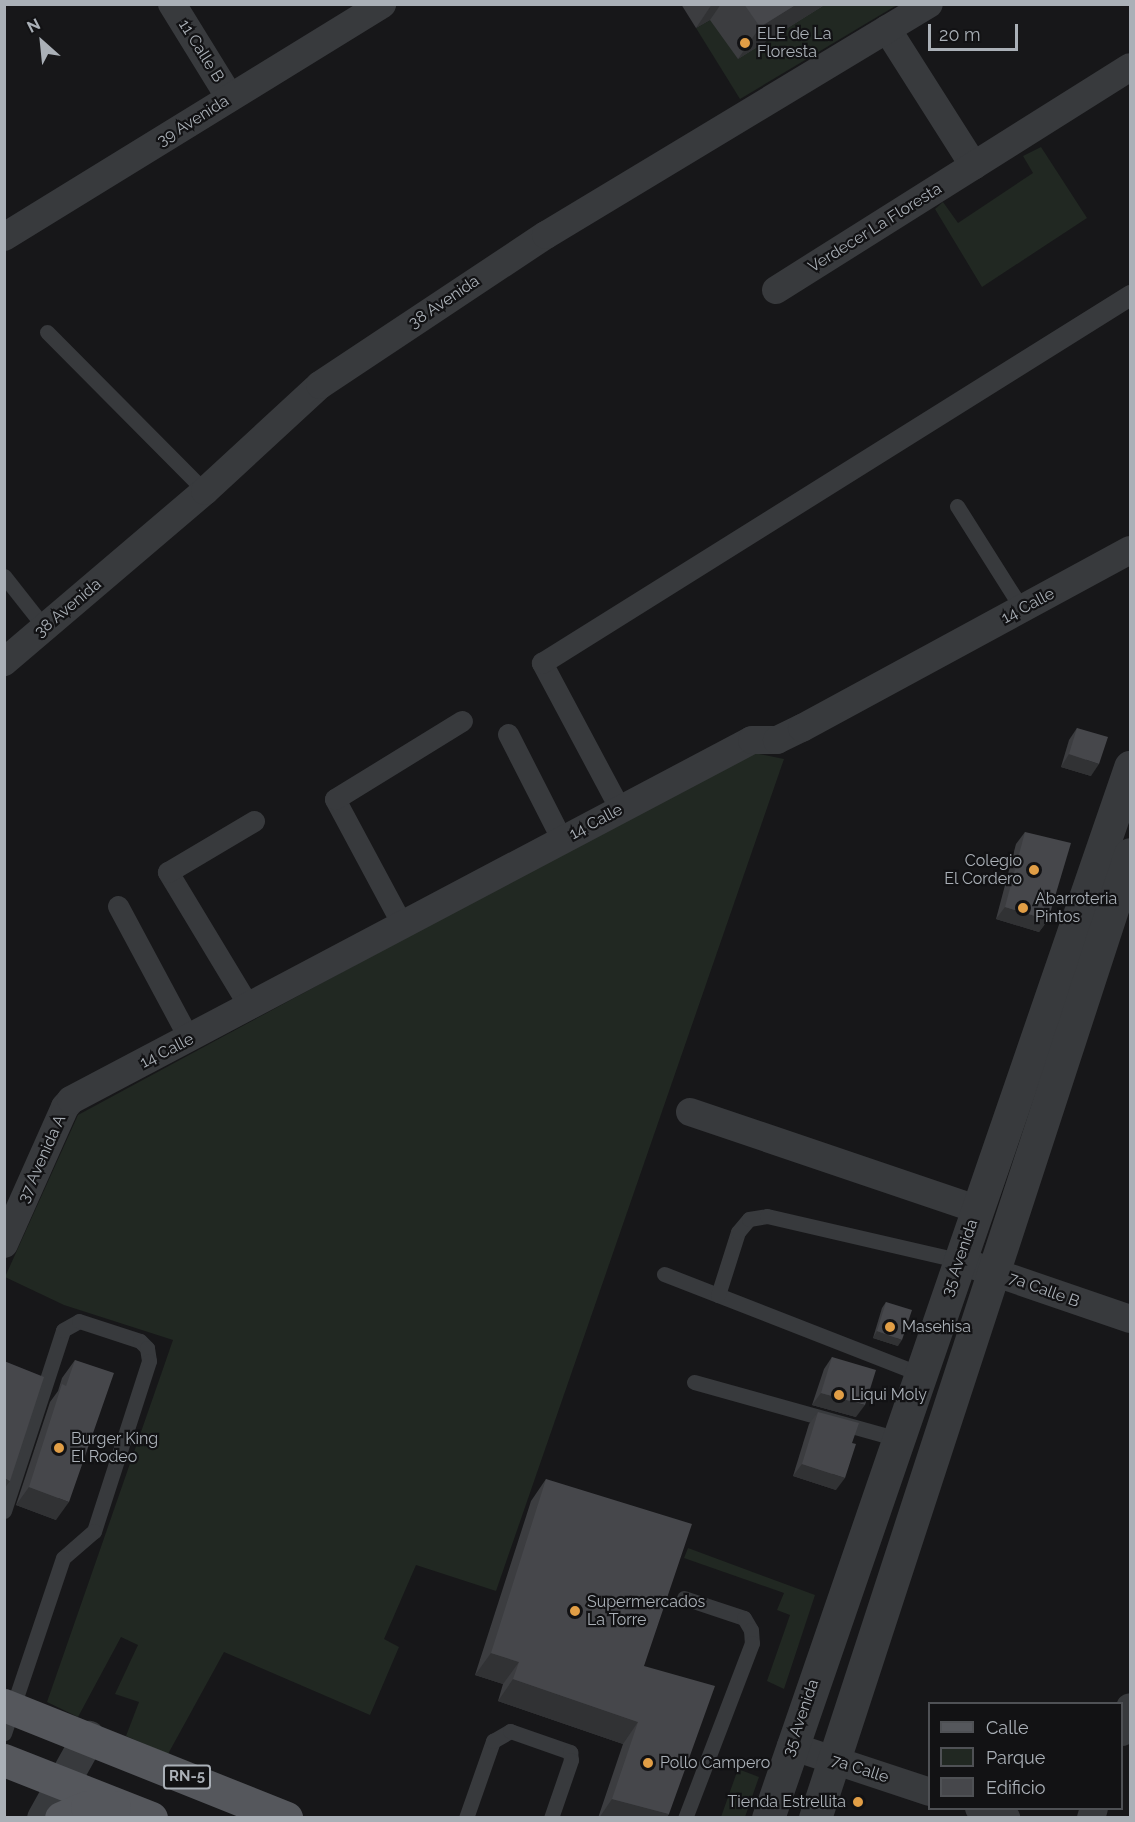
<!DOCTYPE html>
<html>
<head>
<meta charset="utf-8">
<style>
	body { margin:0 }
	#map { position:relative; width:1135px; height:1822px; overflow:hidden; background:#171719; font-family:Raleway,sans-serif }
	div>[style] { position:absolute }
	.green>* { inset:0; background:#212822 }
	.service>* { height:15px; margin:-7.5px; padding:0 7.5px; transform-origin:7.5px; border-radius:7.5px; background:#383a3d }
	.pedestrian>* { height:21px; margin:-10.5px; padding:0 10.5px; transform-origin:10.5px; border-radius:10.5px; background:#383a3d }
	.minor>* { height:28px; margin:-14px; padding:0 14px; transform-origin:14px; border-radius:14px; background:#383a3d }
	.tertiary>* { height:33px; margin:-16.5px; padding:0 16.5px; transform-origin:16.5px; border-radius:16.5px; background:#383a3d }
	.primary>* { height:33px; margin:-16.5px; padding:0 16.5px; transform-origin:16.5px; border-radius:16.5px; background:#55575c }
	.wall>* { inset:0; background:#3c3d40 }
	.shaded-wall>* { inset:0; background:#313234 }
	.building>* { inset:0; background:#46474b }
	.dots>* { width:16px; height:16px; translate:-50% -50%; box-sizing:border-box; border:3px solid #121214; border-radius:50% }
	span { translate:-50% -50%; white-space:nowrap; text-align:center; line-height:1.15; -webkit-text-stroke:4.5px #121214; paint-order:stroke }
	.shield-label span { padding:2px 4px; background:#121214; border:2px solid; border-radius:4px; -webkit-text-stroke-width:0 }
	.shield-label { font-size:15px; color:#aab0b7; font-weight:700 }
	.poi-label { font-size:16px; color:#aab0b7 }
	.left { translate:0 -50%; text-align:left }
	.right { translate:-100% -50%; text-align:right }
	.street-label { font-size:16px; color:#aab0b7 }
	.frame { position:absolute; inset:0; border:6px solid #aab0b7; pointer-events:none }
	.legend { position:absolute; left:928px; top:1702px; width:195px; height:108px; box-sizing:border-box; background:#121214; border:2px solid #4f5155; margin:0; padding:8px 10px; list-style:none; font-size:18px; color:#aab0b7 }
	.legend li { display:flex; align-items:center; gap:12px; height:30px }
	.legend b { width:30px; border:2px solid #4f5155 }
	.north { position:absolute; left:12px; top:12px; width:60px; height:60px; -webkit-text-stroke:4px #121214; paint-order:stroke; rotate:333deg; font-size:16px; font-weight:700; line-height:24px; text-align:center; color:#aab0b7 }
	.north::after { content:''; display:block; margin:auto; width:21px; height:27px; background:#aab0b7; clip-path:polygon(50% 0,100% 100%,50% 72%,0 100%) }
	.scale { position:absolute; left:928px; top:24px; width:90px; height:27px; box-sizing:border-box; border:3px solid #aab0b7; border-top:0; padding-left:8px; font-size:18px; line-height:21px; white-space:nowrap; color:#aab0b7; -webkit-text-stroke:4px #121214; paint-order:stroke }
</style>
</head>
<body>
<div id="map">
	<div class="green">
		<div style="clip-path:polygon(826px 5px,897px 5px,740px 99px,696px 28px,710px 20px)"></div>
		<div style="clip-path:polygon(1041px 147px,1087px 218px,982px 287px,935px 209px,943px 202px,958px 223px,1033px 173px,1023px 156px)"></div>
		<div style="clip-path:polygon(749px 752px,784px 759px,496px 1591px,416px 1565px,384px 1639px,399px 1647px,370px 1715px,224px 1652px,168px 1754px,126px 1736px,139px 1702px,115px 1694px,138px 1645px,121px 1637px,78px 1717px,47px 1702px,173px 1340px,64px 1305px,5px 1277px,78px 1115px)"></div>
		<div style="clip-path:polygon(688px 1548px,815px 1595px,784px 1689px,767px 1681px,790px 1615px,777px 1610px,784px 1593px,684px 1558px)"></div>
		<div style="clip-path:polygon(738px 1769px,759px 1777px,745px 1817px,721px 1817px)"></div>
	</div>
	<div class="service">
		<div style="left:47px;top:332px;width:224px;rotate:45.2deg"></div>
		<div style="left:957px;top:506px;width:122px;rotate:57.7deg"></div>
		<div style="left:4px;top:576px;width:66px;rotate:51.7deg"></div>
		<div style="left:664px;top:1274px;width:275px;rotate:21.3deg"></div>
		<div style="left:718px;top:1295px;width:66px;rotate:-72.4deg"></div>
		<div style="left:738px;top:1232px;width:17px;rotate:-50deg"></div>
		<div style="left:749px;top:1219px;width:18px;rotate:-9deg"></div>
		<div style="left:767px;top:1216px;width:196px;rotate:13deg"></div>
		<div style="left:694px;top:1382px;width:212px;rotate:15.6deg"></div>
		<div style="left:4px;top:1511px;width:190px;rotate:-71.9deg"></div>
		<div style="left:63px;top:1330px;width:18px;rotate:-29deg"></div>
		<div style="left:79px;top:1321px;width:64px;rotate:18.2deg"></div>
		<div style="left:140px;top:1341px;width:10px;rotate:45deg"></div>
		<div style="left:147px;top:1348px;width:13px;rotate:81deg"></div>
		<div style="left:149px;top:1361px;width:179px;rotate:107.9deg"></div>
		<div style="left:94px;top:1531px;width:41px;rotate:138.9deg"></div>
		<div style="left:63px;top:1558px;width:185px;rotate:108.6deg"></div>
		<div style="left:684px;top:1598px;width:63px;rotate:18.4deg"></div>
		<div style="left:744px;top:1618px;width:14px;rotate:60deg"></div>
		<div style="left:751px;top:1630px;width:13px;rotate:86deg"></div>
		<div style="left:752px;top:1643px;width:187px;rotate:110.9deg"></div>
		<div style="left:466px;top:1818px;width:82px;rotate:-70.7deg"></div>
		<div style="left:493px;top:1741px;width:20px;rotate:-30deg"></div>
		<div style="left:510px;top:1731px;width:64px;rotate:19.3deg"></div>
		<div style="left:570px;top:1752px;width:8px;rotate:83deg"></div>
		<div style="left:571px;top:1760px;width:61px;rotate:109deg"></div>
	</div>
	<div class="pedestrian">
		<div style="left:508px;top:734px;width:119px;rotate:63deg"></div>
		<div style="left:620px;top:809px;width:166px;rotate:-118.1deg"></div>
		<div style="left:542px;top:663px;width:694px;rotate:-32.04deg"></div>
		<div style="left:118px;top:906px;width:152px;rotate:61.8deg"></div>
		<div style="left:403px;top:926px;width:144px;rotate:-118.2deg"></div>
		<div style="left:335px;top:799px;width:149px;rotate:-31.6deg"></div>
		<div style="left:250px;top:1008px;width:159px;rotate:-121.1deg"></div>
		<div style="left:168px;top:872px;width:100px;rotate:-30.7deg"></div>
	</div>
	<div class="minor">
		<div style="left:172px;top:4px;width:110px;rotate:58.3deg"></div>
		<div style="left:887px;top:29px;width:162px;rotate:57.6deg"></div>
		<div style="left:4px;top:237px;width:444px;rotate:-31.6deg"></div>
		<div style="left:776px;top:290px;width:418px;rotate:-32.2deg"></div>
		<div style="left:4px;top:662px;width:264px;rotate:-40.4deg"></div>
		<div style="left:205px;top:491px;width:156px;rotate:-42.7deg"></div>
		<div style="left:320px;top:385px;width:271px;rotate:-33.6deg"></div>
		<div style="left:546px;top:235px;width:447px;rotate:-31.1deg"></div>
		<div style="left:690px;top:1112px;width:303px;rotate:18.7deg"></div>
		<div style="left:4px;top:1244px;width:150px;rotate:-66deg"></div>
		<div style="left:65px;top:1107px;width:9px;rotate:-49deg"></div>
		<div style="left:71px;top:1100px;width:770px;rotate:-27.86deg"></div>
		<div style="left:752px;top:740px;width:25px"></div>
		<div style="left:777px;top:740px;width:28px;rotate:-26deg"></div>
		<div style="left:802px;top:728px;width:373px;rotate:-28.5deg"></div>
		<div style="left:958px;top:1260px;width:182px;rotate:18.9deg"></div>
		<div style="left:1122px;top:1732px;width:26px;rotate:-72deg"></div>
		<div style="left:791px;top:1746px;width:146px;rotate:18.3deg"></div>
		<div style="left:979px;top:1808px;width:29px;rotate:20deg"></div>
		<div style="left:1091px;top:1818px;width:10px;rotate:-73deg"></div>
	</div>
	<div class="tertiary">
		<div style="left:43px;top:1818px;width:93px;rotate:-60.9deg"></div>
		<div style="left:768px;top:1818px;width:1112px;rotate:-70.99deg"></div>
		<div style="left:815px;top:1818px;width:1014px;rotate:-71.9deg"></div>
	</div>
	<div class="primary">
		<div style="left:4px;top:1705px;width:304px;rotate:21.8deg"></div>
		<div style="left:4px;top:1760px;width:158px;rotate:21.5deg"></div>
		<div style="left:61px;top:1818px;width:28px;rotate:-23deg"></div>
		<div style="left:87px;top:1807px;width:27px"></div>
	</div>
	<div class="wall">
		<div style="clip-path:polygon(681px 4px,826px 4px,738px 59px,710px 20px,696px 28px)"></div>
		<div style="clip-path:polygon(1077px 728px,1091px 776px,1061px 767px,1069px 740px)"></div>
		<div style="clip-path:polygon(1025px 832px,1048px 920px,1039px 932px,996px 919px,1016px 844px)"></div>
		<div style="clip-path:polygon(886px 1302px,898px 1346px,873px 1338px,882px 1308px)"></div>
		<div style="clip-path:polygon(832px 1357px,856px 1417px,812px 1405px,824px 1369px)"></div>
		<div style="clip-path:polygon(75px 1360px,56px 1520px,16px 1505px,50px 1402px,58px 1391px,62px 1378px)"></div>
		<div style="clip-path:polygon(818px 1412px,836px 1490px,793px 1476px,809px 1424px)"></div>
		<div style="clip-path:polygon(546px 1479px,644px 1666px,669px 1814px,666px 1818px,598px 1818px,623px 1744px,498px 1701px,503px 1684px,475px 1675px,531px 1501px)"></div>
	</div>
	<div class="shaded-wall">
		<div style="clip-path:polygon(712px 4px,721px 4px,710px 20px,696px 28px)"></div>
		<div style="clip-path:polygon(797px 4px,826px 4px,738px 59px,760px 27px)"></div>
		<div style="clip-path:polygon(1069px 754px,1099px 764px,1091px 776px,1061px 767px)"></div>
		<div style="clip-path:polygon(1005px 907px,1048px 920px,1039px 932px,996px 919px)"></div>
		<div style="clip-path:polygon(877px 1331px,902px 1340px,898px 1346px,873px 1338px)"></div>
		<div style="clip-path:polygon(821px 1393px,865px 1405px,856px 1417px,812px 1405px)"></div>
		<div style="clip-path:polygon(802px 1464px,845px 1478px,836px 1490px,793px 1476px)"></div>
		<div style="clip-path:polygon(4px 1478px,10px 1481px,4px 1489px)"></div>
		<div style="clip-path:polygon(29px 1487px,69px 1502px,56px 1520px,16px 1505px)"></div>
		<div style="clip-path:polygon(491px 1653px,519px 1662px,503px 1684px,475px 1675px)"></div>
		<div style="clip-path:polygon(513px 1679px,638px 1722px,623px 1744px,498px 1701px)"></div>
		<div style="clip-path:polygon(612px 1799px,669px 1814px,666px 1818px,599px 1818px)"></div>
	</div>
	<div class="building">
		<div style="clip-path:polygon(744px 4px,797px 4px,760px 27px)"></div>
		<div style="clip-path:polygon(1077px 728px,1108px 737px,1099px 764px,1069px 754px)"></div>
		<div style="clip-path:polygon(1025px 832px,1071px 843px,1048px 920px,1005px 907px)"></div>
		<div style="clip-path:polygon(886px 1302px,912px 1310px,902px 1340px,877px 1331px)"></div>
		<div style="clip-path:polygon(832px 1357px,876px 1370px,865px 1405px,821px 1393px)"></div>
		<div style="clip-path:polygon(75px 1360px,114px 1373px,69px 1502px,29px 1487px,62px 1384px,66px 1386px)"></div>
		<div style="clip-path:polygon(4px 1361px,44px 1377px,10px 1481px,4px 1478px)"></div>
		<div style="clip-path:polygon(818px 1412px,859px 1423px,852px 1443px,856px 1444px,845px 1478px,802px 1464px)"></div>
		<div style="clip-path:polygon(546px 1479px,692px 1524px,644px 1666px,715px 1686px,669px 1814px,612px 1799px,638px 1722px,513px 1679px,519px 1662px,491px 1653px)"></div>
	</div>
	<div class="dots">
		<div style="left:745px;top:43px;background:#e19e46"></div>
		<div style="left:1034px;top:870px;background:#e19e46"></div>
		<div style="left:1023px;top:908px;background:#e19e46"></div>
		<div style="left:890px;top:1327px;background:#e19e46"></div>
		<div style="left:839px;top:1395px;background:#e19e46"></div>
		<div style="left:59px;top:1448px;background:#e19e46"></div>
		<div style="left:575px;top:1611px;background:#e19e46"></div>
		<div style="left:648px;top:1763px;background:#e19e46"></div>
		<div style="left:858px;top:1802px;background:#e19e46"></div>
	</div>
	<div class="shield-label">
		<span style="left:187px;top:1777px">RN-5</span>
	</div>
	<div class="poi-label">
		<span class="left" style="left:757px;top:43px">ELE de La<br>Floresta</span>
		<span class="right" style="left:1022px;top:870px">Colegio<br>El Cordero</span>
		<span class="left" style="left:1035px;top:908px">Abarroteria<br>Pintos</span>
		<span class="left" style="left:902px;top:1327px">Masehisa</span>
		<span class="left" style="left:851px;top:1395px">Liqui Moly</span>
		<span class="left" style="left:71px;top:1448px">Burger King<br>El Rodeo</span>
		<span class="left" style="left:587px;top:1611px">Supermercados<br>La Torre</span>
		<span class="left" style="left:660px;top:1763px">Pollo Campero</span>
		<span class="right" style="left:846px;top:1802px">Tienda Estrellita</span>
	</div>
	<div class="street-label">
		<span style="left:201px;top:51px;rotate:58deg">11 Calle B</span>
		<span style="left:193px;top:121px;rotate:-32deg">39 Avenida</span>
		<span style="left:875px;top:228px;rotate:-32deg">Verdecer La Floresta</span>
		<span style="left:444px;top:302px;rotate:-34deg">38 Avenida</span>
		<span style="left:1028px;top:606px;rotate:-28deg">14 Calle</span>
		<span style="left:68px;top:608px;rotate:-40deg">38 Avenida</span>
		<span style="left:596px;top:822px;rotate:-28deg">14 Calle</span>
		<span style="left:167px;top:1051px;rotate:-27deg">14 Calle</span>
		<span style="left:42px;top:1159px;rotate:-66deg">37 Avenida A</span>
		<span style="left:960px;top:1258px;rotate:-71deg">35 Avenida</span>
		<span style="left:1044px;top:1290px;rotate:20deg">7a Calle B</span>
		<span style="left:801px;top:1718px;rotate:-71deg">35 Avenida</span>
		<span style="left:860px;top:1769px;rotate:18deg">7a Calle</span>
	</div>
	<div class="frame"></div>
	<ul class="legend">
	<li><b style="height:8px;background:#55575c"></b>Calle</li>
	<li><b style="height:16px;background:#212822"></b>Parque</li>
	<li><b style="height:16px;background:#46474b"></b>Edificio</li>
	</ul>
	<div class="north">N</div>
	<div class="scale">20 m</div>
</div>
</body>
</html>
